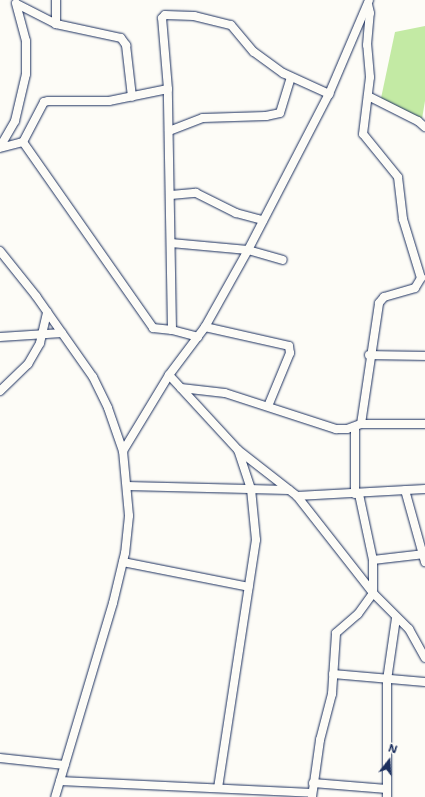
<!DOCTYPE html>
<html>
<head>
<meta charset="utf-8">
<style>
	body { margin:0 }
	#map { position:relative; width:425px; height:797px; overflow:hidden; background:#fdfcf7; font-family:"Shantell Sans",sans-serif }
	div>[style] { position:absolute }
	.green>* { inset:0; background:#c3eaa4 }
	.roads { filter:drop-shadow(0 0 1px #1b2f5e) drop-shadow(0 0 1px #1b2f5e) }
	.minor>* { height:8px; margin:-4px; padding:0 4px; transform-origin:4px; border-radius:4px; background:#fdfcf7 }
	span { translate:-50% -50%; white-space:nowrap; text-align:center; line-height:1.15; -webkit-text-stroke:4px #fdfcf7; paint-order:stroke }
	.north { position:absolute; left:369px; top:741px; width:40px; height:40px; -webkit-text-stroke:3px #fdfcf7; paint-order:stroke; rotate:17deg; font-size:11px; font-weight:700; line-height:16px; text-align:center; color:#1b2f5e }
	.north::after { content:''; display:block; margin:auto; width:14px; height:18px; background:#1b2f5e; clip-path:polygon(50% 0,100% 100%,50% 72%,0 100%) }
</style>
</head>
<body>
<div id="map">
	<div class="green">
		<div style="clip-path:polygon(425px 26px,425px 101px,422px 119px,380px 103px,395px 32px)"></div>
	</div>
	<div class="roads">
		<div class="minor">
			<div style="left:56px;top:0;width:24px;rotate:90deg"></div>
			<div style="left:17px;top:4px;width:44px;rotate:27.1deg"></div>
			<div style="left:56px;top:24px;width:66px;rotate:12.2deg"></div>
			<div style="left:121px;top:38px;width:9px;rotate:54deg"></div>
			<div style="left:126px;top:45px;width:52px;rotate:83.4deg"></div>
			<div style="left:368px;top:96px;width:56px;rotate:26.6deg"></div>
			<div style="left:418px;top:121px;width:9px;rotate:41deg"></div>
			<div style="left:169px;top:131px;width:36px;rotate:-21deg"></div>
			<div style="left:203px;top:118px;width:63px;rotate:-1.8deg"></div>
			<div style="left:266px;top:116px;width:14px;rotate:-12deg"></div>
			<div style="left:280px;top:113px;width:37px;rotate:-73deg"></div>
			<div style="left:23px;top:142px;width:227px;rotate:55deg"></div>
			<div style="left:153px;top:328px;width:19px;rotate:6deg"></div>
			<div style="left:172px;top:330px;width:27px;rotate:15deg"></div>
			<div style="left:0;top:147px;width:30px;rotate:-60deg"></div>
			<div style="left:15px;top:121px;width:48px;rotate:-76.8deg"></div>
			<div style="left:26px;top:74px;width:33px;rotate:-90deg"></div>
			<div style="left:26px;top:41px;width:39px;rotate:-105deg"></div>
			<div style="left:0;top:148px;width:24px;rotate:-15deg"></div>
			<div style="left:23px;top:142px;width:45px;rotate:-62.3deg"></div>
			<div style="left:44px;top:102px;width:4px;rotate:-14deg"></div>
			<div style="left:48px;top:101px;width:61px"></div>
			<div style="left:109px;top:101px;width:60px;rotate:-11.5deg"></div>
			<div style="left:171px;top:195px;width:25px;rotate:-5deg"></div>
			<div style="left:196px;top:193px;width:45px;rotate:26.6deg"></div>
			<div style="left:236px;top:213px;width:28px;rotate:15deg"></div>
			<div style="left:171px;top:243px;width:77px;rotate:5.2deg"></div>
			<div style="left:248px;top:250px;width:36px;rotate:16deg"></div>
			<div style="left:0;top:251px;width:58px;rotate:51.3deg"></div>
			<div style="left:36px;top:296px;width:99px;rotate:54.9deg"></div>
			<div style="left:93px;top:377px;width:34px;rotate:64deg"></div>
			<div style="left:108px;top:408px;width:46px;rotate:70.8deg"></div>
			<div style="left:123px;top:451px;width:65px;rotate:84.7deg"></div>
			<div style="left:129px;top:516px;width:37px;rotate:96deg"></div>
			<div style="left:125px;top:553px;width:51px;rotate:103.5deg"></div>
			<div style="left:113px;top:603px;width:202px;rotate:106.6deg"></div>
			<div style="left:205px;top:327px;width:86px;rotate:12.7deg"></div>
			<div style="left:289px;top:346px;width:7px;rotate:82deg"></div>
			<div style="left:290px;top:353px;width:57px;rotate:112.5deg"></div>
			<div style="left:172px;top:330px;width:241px;rotate:-91deg"></div>
			<div style="left:168px;top:89px;width:71px;rotate:-94.8deg"></div>
			<div style="left:162px;top:18px;width:4px;rotate:-45deg"></div>
			<div style="left:165px;top:15px;width:29px;rotate:2deg"></div>
			<div style="left:194px;top:16px;width:38px;rotate:14deg"></div>
			<div style="left:231px;top:25px;width:35px;rotate:50deg"></div>
			<div style="left:254px;top:52px;width:36px;rotate:36deg"></div>
			<div style="left:283px;top:73px;width:51px;rotate:24.5deg"></div>
			<div style="left:0;top:337px;width:62px;rotate:-3.7deg"></div>
			<div style="left:369px;top:355px;width:56px;rotate:1deg"></div>
			<div style="left:169px;top:375px;width:102px;rotate:47.4deg"></div>
			<div style="left:238px;top:450px;width:75px;rotate:37.9deg"></div>
			<div style="left:297px;top:496px;width:123px;rotate:51.9deg"></div>
			<div style="left:373px;top:593px;width:51px;rotate:45deg"></div>
			<div style="left:409px;top:629px;width:33px;rotate:61deg"></div>
			<div style="left:181px;top:388px;width:44px;rotate:6.5deg"></div>
			<div style="left:225px;top:393px;width:117px;rotate:18deg"></div>
			<div style="left:336px;top:429px;width:11px"></div>
			<div style="left:347px;top:429px;width:15px;rotate:-20deg"></div>
			<div style="left:361px;top:424px;width:64px"></div>
			<div style="left:0;top:391px;width:39px;rotate:-44deg"></div>
			<div style="left:28px;top:364px;width:24px;rotate:-60deg"></div>
			<div style="left:40px;top:343px;width:32px;rotate:-77deg"></div>
			<div style="left:361px;top:424px;width:122px;rotate:-81.5deg"></div>
			<div style="left:379px;top:303px;width:8px;rotate:-50deg"></div>
			<div style="left:384px;top:297px;width:32px;rotate:-16deg"></div>
			<div style="left:415px;top:288px;width:12px;rotate:-59deg"></div>
			<div style="left:421px;top:278px;width:62px;rotate:-107deg"></div>
			<div style="left:403px;top:219px;width:42px;rotate:-96.8deg"></div>
			<div style="left:398px;top:177px;width:55px;rotate:-129.1deg"></div>
			<div style="left:363px;top:134px;width:57px;rotate:-83deg"></div>
			<div style="left:370px;top:77px;width:32px;rotate:-95deg"></div>
			<div style="left:367px;top:45px;width:32px;rotate:-85deg"></div>
			<div style="left:370px;top:13px;width:9px;rotate:-103deg"></div>
			<div style="left:123px;top:451px;width:89px;rotate:-58.8deg"></div>
			<div style="left:169px;top:375px;width:60px;rotate:-53.1deg"></div>
			<div style="left:205px;top:327px;width:88px;rotate:-60.8deg"></div>
			<div style="left:248px;top:250px;width:176px;rotate:-62.6deg"></div>
			<div style="left:329px;top:94px;width:102px;rotate:-66.9deg"></div>
			<div style="left:127px;top:486px;width:162px;rotate:1.4deg"></div>
			<div style="left:405px;top:490px;width:75px;rotate:74.5deg"></div>
			<div style="left:355px;top:494px;width:66px;rotate:-90deg"></div>
			<div style="left:297px;top:496px;width:128px;rotate:-3.1deg"></div>
			<div style="left:373px;top:560px;width:52px;rotate:-6.6deg"></div>
			<div style="left:123px;top:562px;width:128px;rotate:11.2deg"></div>
			<div style="left:333px;top:674px;width:92px;rotate:5deg"></div>
			<div style="left:0;top:758px;width:65px;rotate:6.1deg"></div>
			<div style="left:60px;top:781px;width:252px;rotate:2.7deg"></div>
			<div style="left:313px;top:783px;width:74px;rotate:4.6deg"></div>
			<div style="left:218px;top:788px;width:251px;rotate:-81.3deg"></div>
			<div style="left:256px;top:540px;width:51px;rotate:-95.6deg"></div>
			<div style="left:251px;top:489px;width:41px;rotate:-108.4deg"></div>
			<div style="left:312px;top:797px;width:58px;rotate:-82deg"></div>
			<div style="left:320px;top:740px;width:48px;rotate:-75.4deg"></div>
			<div style="left:332px;top:694px;width:61px;rotate:-86.2deg"></div>
			<div style="left:336px;top:633px;width:29px;rotate:-41deg"></div>
			<div style="left:358px;top:614px;width:26px;rotate:-54deg"></div>
			<div style="left:373px;top:593px;width:33px;rotate:-90deg"></div>
			<div style="left:373px;top:560px;width:67px;rotate:-102deg"></div>
			<div style="left:387px;top:797px;width:117px;rotate:-90deg"></div>
			<div style="left:387px;top:680px;width:63px;rotate:-81.7deg"></div>
		</div>
	</div>
	<div class="north">N</div>
</div>
</body>
</html>
